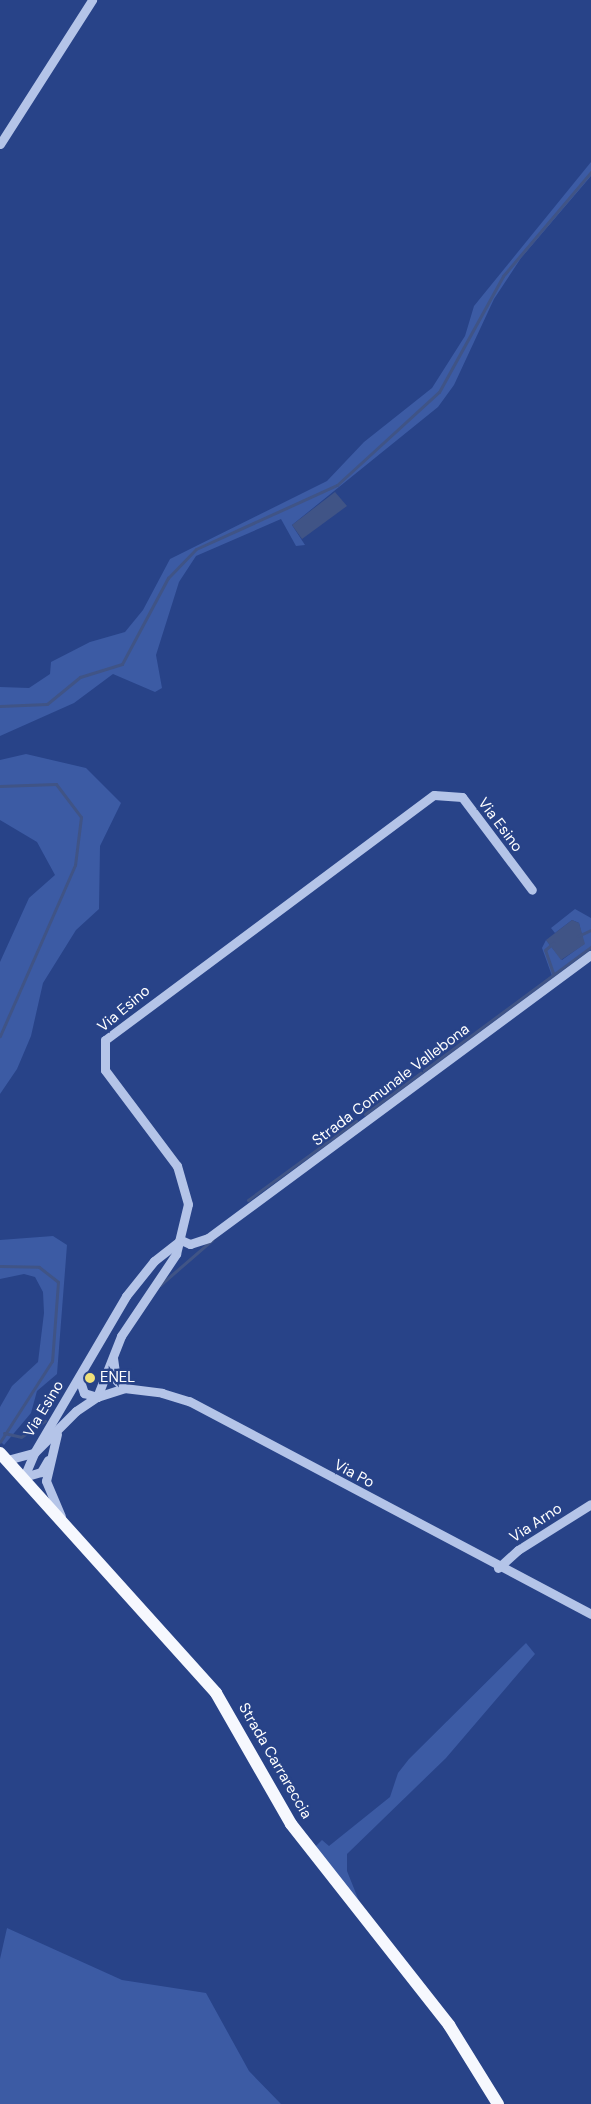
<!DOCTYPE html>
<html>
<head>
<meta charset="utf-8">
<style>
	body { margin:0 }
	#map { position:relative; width:591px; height:2104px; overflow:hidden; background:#284388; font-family:"DM Sans",sans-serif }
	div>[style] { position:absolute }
	.green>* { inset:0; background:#3c5ba4 }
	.water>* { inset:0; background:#405486 }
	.stream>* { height:3px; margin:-1.5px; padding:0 1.5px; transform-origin:1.5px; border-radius:1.5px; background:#405486 }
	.minor>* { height:9px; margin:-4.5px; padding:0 4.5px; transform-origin:4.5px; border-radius:4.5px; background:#b4c4e8 }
	.major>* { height:12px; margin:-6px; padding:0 6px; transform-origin:6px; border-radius:6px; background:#f6f8fe }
	.dots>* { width:14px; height:14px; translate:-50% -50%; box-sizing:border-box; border:2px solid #284388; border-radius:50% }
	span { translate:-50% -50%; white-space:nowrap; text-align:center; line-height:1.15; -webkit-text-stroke:4.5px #284388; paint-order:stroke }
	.street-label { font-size:15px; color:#fff }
	.poi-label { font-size:15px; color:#fff }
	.left { translate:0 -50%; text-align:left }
</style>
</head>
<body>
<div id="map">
	<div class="green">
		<div style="clip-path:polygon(591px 162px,591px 176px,521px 258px,494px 299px,454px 385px,438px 407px,292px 525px,305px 545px,296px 546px,281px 519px,196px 556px,179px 582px,156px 655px,162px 688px,155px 692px,113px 674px,74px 703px,0 736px,0 687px,29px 688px,50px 674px,51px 662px,90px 642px,125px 632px,143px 610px,170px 559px,327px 481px,364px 442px,432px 388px,465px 336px,474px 306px)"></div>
		<div style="clip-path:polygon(26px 754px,86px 768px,121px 803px,100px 846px,99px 909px,76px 930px,43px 983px,31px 1036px,17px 1069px,0 1094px,0 962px,29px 898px,55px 875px,37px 842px,0 820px,0 760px)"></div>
		<div style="clip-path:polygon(575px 909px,591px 918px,591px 949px,552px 976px,542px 948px,546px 940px,562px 960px,584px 944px,579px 923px,572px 920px,555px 933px,551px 928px)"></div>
		<div style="clip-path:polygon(53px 1236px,67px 1245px,57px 1374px,37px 1391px,31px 1413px,4px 1445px,0 1441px,0 1407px,12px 1386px,38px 1362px,44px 1313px,43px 1292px,35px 1277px,24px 1274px,0 1279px,0 1240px)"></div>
		<div style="clip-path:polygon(526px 1643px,535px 1654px,446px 1758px,347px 1854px,347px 1871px,359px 1901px,314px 1848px,322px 1840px,329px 1846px,334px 1842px,390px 1797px,398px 1773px,409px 1759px)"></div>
		<div style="clip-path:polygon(7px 1928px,122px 1980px,206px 1993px,249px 2071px,281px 2104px,0 2104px,0 1959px)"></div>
	</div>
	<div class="water">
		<div style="clip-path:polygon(335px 492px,347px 506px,302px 539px,292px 525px)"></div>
		<div style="clip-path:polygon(572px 920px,579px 923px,585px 944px,561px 960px,546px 940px)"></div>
	</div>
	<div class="stream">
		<div style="left:0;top:706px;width:47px;rotate:-2.4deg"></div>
		<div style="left:47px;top:704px;width:43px;rotate:-39.3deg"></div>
		<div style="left:80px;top:677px;width:44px;rotate:-17.2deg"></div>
		<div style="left:122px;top:664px;width:98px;rotate:-61.9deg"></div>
		<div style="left:168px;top:578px;width:40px;rotate:-46deg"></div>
		<div style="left:196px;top:549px;width:155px;rotate:-24.4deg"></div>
		<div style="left:337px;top:485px;width:138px;rotate:-42.4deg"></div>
		<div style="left:439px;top:392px;width:132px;rotate:-61.1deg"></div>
		<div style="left:503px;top:276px;width:136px;rotate:-49.8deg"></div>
		<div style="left:0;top:786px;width:56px;rotate:-2deg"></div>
		<div style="left:56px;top:784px;width:41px;rotate:52.9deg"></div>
		<div style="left:81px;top:817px;width:48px;rotate:97.1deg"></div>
		<div style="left:75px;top:865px;width:187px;rotate:113.7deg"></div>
		<div style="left:578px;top:936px;width:14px;rotate:-25deg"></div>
		<div style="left:553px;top:973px;width:24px;rotate:-109deg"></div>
		<div style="left:545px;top:950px;width:11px;rotate:-41deg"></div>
		<div style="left:365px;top:1114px;width:281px;rotate:-36.5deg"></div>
		<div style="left:248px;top:1200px;width:134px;rotate:-36.2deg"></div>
		<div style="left:0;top:1266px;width:39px;rotate:1deg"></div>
		<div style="left:39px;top:1267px;width:24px;rotate:38deg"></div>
		<div style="left:58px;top:1282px;width:79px;rotate:94.3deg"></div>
		<div style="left:52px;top:1361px;width:96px;rotate:122.7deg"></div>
		<div style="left:160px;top:1285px;width:69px;rotate:-40.9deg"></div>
		<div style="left:4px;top:1433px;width:17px;rotate:13deg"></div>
		<div style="left:21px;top:1437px;width:29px;rotate:-34deg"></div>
	</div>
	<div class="minor">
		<div style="left:0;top:144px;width:171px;rotate:-57.4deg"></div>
		<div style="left:181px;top:1240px;width:10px;rotate:24deg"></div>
		<div style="left:190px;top:1244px;width:19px;rotate:-18deg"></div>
		<div style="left:208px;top:1238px;width:476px;rotate:-36.5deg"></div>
		<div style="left:113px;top:1358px;width:22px;rotate:82deg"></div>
		<div style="left:116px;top:1380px;width:11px;rotate:45deg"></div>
		<div style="left:79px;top:1378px;width:16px;rotate:72deg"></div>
		<div style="left:84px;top:1393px;width:14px;rotate:17deg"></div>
		<div style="left:97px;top:1397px;width:66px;rotate:-68.5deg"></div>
		<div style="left:121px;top:1336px;width:99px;rotate:-56.1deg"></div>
		<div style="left:176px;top:1254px;width:51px;rotate:-76.5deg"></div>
		<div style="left:188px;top:1204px;width:40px;rotate:-106deg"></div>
		<div style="left:177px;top:1166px;width:120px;rotate:-126.9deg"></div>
		<div style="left:105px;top:1070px;width:30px;rotate:-90deg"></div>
		<div style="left:105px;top:1040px;width:410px;rotate:-36.7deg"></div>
		<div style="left:434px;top:795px;width:28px;rotate:4deg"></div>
		<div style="left:462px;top:797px;width:116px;rotate:53deg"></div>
		<div style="left:57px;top:1434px;width:48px;rotate:103.2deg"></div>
		<div style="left:46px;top:1481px;width:38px;rotate:67deg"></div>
		<div style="left:7px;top:1460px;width:28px;rotate:-15deg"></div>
		<div style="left:34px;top:1453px;width:182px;rotate:-59.6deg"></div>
		<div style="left:126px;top:1296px;width:45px;rotate:-51.3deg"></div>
		<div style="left:154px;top:1261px;width:34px;rotate:-38deg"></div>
		<div style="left:48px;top:1460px;width:14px;rotate:120deg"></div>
		<div style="left:41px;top:1472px;width:18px;rotate:164deg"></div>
		<div style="left:24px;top:1477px;width:26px;rotate:-67deg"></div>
		<div style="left:34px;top:1453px;width:59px;rotate:-45deg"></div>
		<div style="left:76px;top:1411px;width:25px;rotate:-34deg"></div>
		<div style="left:97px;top:1397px;width:28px;rotate:-18deg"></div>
		<div style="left:124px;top:1388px;width:38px;rotate:7deg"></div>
		<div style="left:162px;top:1393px;width:28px;rotate:17deg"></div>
		<div style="left:189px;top:1401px;width:455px;rotate:27.9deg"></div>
		<div style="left:498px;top:1568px;width:27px;rotate:-42deg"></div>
		<div style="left:518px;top:1550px;width:86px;rotate:-32.2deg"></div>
	</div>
	<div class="major">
		<div style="left:0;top:1453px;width:323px;rotate:48deg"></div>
		<div style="left:216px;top:1693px;width:151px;rotate:60.2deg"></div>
		<div style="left:291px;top:1824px;width:256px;rotate:51.8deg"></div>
		<div style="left:449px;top:2025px;width:93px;rotate:58.2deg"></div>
	</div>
	<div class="dots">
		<div style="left:90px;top:1378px;background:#f0e17a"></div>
	</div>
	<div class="street-label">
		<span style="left:500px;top:825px;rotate:53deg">Via Esino</span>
		<span style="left:124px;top:1009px;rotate:-40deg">Via Esino</span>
		<span style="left:391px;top:1085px;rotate:-37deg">Strada Comunale Vallebona</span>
		<span style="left:44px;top:1409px;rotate:-59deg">Via Esino</span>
		<span style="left:354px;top:1474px;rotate:28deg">Via Po</span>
		<span style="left:536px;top:1523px;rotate:-33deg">Via Arno</span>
		<span style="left:275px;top:1761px;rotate:60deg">Strada Carrareccia</span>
	</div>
	<div class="poi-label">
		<span class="left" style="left:100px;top:1378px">ENEL</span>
	</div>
</div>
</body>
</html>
